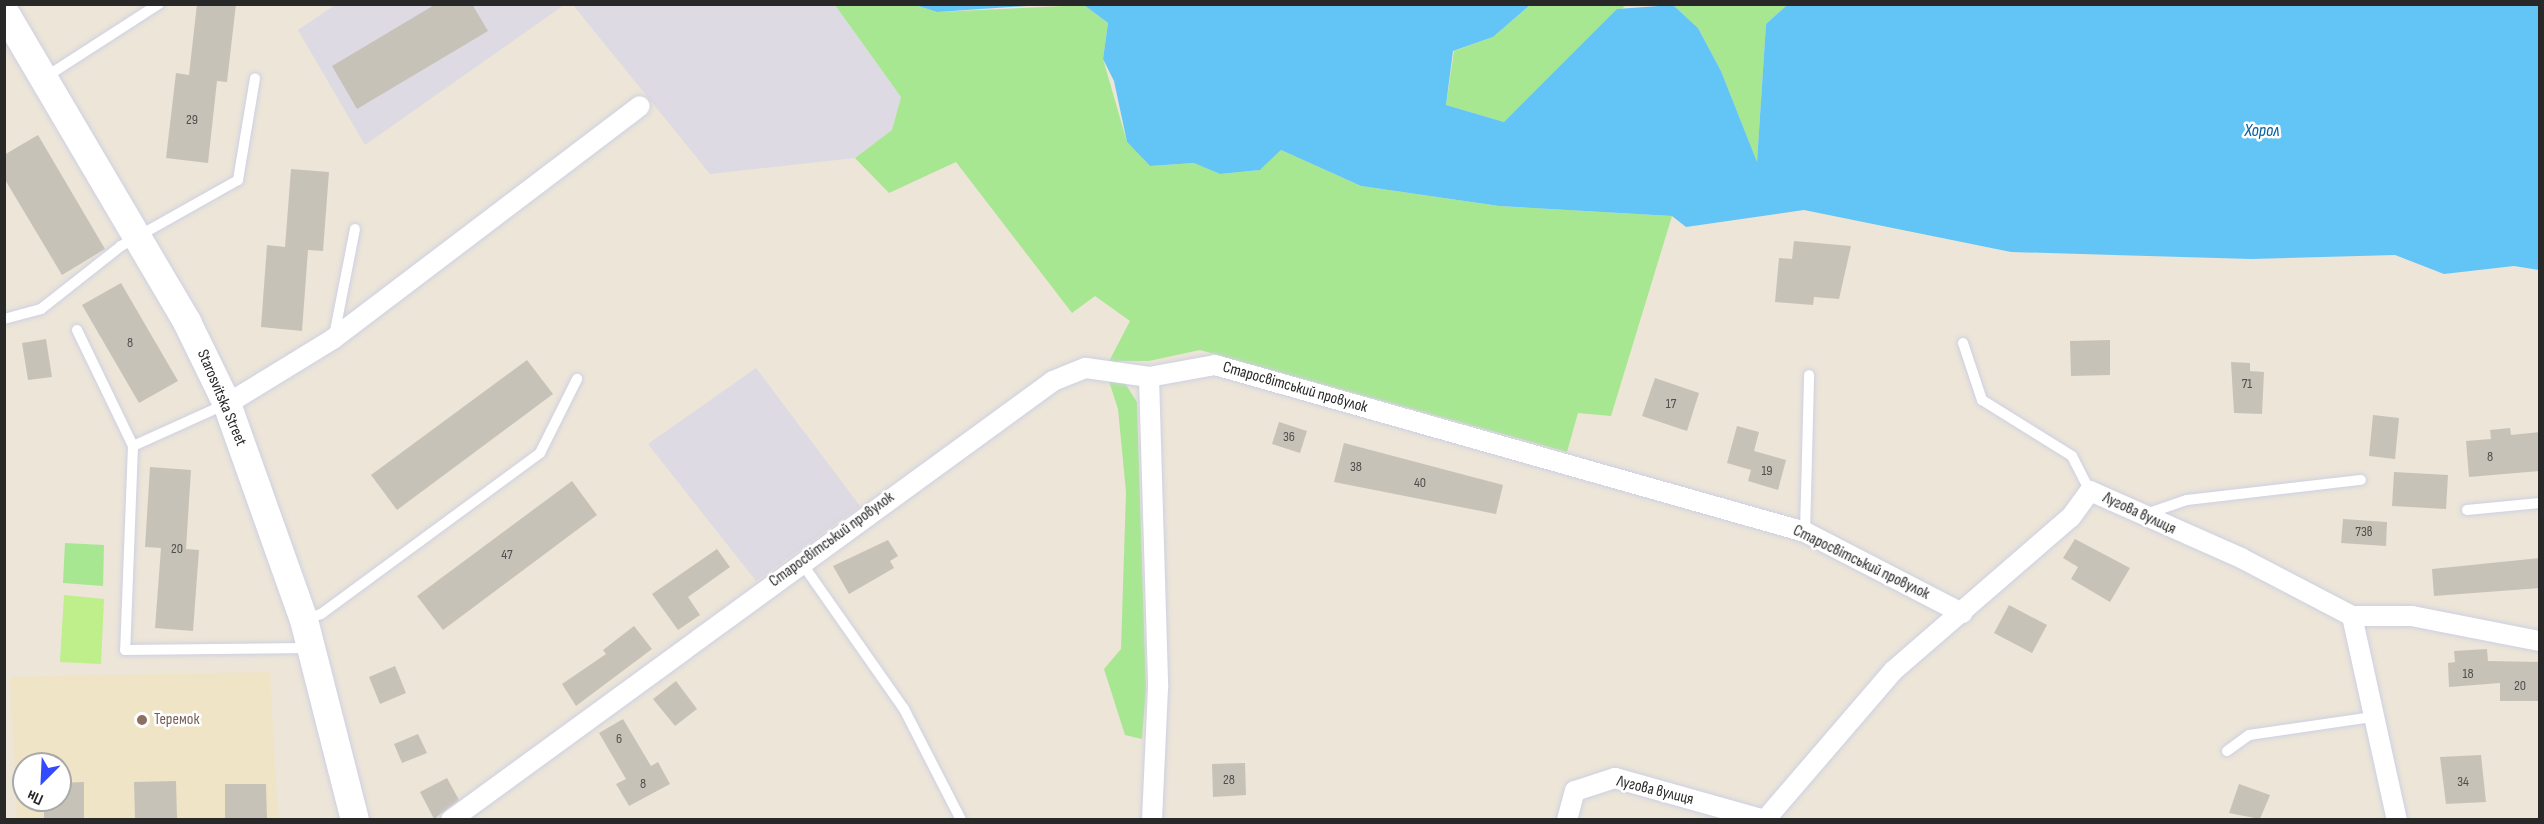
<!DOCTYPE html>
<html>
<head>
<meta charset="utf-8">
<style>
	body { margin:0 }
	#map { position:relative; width:2544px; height:824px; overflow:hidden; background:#ece5d8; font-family:"Sofia Sans Condensed",sans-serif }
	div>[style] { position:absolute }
	.industrial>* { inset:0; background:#dddae3 }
	.education>* { inset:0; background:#efe4c6 }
	.green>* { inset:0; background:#a8e791 }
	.pitch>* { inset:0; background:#beef8b }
	.water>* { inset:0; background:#63c5f6 }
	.building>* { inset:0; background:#c7c2b8 }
	.roads { filter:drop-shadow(0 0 2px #ced0e2) drop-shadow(0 0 2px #ced0e2) }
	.lane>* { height:10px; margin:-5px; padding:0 5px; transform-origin:5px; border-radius:5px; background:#fff }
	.street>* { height:20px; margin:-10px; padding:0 10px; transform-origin:10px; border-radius:10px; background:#fff }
	.secondary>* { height:28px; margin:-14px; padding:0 14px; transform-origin:14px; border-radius:14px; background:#fff }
	.dots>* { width:16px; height:16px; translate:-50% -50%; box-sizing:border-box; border:3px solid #fff; border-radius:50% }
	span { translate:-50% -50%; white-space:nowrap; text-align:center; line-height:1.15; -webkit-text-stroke:5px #fff; paint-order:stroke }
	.number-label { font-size:14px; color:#504e4c }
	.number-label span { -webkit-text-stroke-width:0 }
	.street-label { font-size:16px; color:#282828 }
	.education-label { font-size:16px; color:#785e54 }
	.left { translate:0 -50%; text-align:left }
	.water-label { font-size:18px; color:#05609f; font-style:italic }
	.frame { position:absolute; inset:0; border:6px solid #282828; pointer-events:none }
	.north { position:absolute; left:12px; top:752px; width:60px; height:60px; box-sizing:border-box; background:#fff; border:2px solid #a9a9a9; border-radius:50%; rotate:204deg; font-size:16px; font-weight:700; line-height:24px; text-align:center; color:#282828 }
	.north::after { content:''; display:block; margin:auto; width:21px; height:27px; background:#324bff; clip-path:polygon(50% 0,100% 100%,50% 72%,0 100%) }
</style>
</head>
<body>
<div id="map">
	<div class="industrial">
		<div style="clip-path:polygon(335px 5px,564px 5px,365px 145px,298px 30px)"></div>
		<div style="clip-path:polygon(573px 5px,835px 5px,901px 97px,892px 130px,855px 158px,710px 174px)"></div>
		<div style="clip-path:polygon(756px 368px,860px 506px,756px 581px,648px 444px)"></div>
	</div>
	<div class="education">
		<div style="clip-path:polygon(evenodd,270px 672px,278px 819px,17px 819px,10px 677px,270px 672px,24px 764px,60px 764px,60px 800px,24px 800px,24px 764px)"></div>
	</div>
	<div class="green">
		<div style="clip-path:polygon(835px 5px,915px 5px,937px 12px,1084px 5px,1108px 23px,1103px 59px,1127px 142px,1150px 166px,1195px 163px,1220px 174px,1260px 170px,1281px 150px,1361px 186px,1499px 206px,1672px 216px,1611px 416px,1578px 413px,1567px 452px,1200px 350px,1149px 361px,1119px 361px,1117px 371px,1137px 402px,1146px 689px,1142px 739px,1125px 735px,1104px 669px,1121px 649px,1126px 492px,1118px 409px,1105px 369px,1130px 321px,1095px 296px,1072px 313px,956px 162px,889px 193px,855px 158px,892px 130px,901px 97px)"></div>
		<div style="clip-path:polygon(1530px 5px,1626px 5px,1504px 122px,1446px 105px,1454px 51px,1493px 37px)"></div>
		<div style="clip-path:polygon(1673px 5px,1787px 5px,1766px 24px,1757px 163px,1721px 71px,1698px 28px)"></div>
		<div style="clip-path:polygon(65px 543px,104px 545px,103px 586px,63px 583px)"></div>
	</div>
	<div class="pitch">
		<div style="clip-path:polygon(64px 595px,104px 599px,101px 664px,60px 662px)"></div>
	</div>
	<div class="water">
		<div style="clip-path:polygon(915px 5px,915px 4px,1042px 5px,937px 12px)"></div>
		<div style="clip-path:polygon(1084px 5px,1530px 5px,1493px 37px,1453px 51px,1446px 105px,1504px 122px,1617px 9px,1673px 5px,1698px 28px,1721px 71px,1757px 162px,1766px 24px,1787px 5px,2539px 5px,2539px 270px,2514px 266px,2444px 274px,2395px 255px,2251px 259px,2011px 252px,1804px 210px,1686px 227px,1672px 216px,1499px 206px,1361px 186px,1281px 150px,1260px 170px,1220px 174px,1194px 163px,1150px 166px,1127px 142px,1114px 81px,1103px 59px,1108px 23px)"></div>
	</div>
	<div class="building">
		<div style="clip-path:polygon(197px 4px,236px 4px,227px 82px,217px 81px,208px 163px,166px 158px,176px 73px,189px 75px)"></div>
		<div style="clip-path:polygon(436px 4px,472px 4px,488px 31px,357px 109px,332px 66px)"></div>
		<div style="clip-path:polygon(38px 135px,105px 249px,62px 275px,4px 178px,4px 155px)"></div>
		<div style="clip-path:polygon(291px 169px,329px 172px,323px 251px,308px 250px,302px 331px,261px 327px,267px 245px,285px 247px)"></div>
		<div style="clip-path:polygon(1794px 241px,1851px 246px,1839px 299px,1814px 297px,1813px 305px,1775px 302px,1779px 258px,1792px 259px)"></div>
		<div style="clip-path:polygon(121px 283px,178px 381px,139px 403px,82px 305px)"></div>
		<div style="clip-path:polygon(46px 339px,52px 377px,28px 380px,22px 343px)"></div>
		<div style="clip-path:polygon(2110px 340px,2110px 375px,2071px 376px,2070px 341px)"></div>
		<div style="clip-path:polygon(527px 360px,553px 394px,397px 510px,371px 475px)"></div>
		<div style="clip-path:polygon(2231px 362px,2250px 363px,2250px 371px,2264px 372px,2262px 414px,2234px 413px)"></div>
		<div style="clip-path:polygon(1655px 378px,1699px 393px,1687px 431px,1642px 416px)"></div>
		<div style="clip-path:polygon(2373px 415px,2399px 418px,2395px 459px,2369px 456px)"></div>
		<div style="clip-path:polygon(1279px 422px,1307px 431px,1300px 453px,1272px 444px)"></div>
		<div style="clip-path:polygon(1737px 426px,1759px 432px,1754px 451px,1786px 460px,1778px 490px,1748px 481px,1751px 470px,1727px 463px)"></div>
		<div style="clip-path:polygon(2510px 428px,2511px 435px,2540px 432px,2540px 471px,2469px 477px,2466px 441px,2491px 439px,2490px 430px)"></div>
		<div style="clip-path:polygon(1344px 443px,1503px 485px,1496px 514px,1334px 482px)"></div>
		<div style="clip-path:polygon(150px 467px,191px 470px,186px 549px,199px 550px,193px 631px,155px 628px,161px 548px,145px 547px)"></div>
		<div style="clip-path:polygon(2394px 472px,2448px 475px,2446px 509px,2392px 506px)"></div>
		<div style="clip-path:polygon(572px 481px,597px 515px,443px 630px,417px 596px)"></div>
		<div style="clip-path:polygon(2343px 519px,2387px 522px,2386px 546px,2341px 543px)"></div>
		<div style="clip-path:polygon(2075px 539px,2130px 568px,2110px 602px,2071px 579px,2078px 567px,2063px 558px)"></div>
		<div style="clip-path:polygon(888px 540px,898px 556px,890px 561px,894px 568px,849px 594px,833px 566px)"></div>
		<div style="clip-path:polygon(717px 549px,730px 567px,688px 597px,700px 615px,678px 630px,652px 594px)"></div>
		<div style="clip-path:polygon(2540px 558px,2540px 588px,2434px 596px,2432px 569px)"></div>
		<div style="clip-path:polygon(2009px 605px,2047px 625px,2032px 653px,1994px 633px)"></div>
		<div style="clip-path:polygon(634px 626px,652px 649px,576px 706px,562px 684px,606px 654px,603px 650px)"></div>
		<div style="clip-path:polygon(2487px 649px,2488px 661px,2540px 662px,2540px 701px,2500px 701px,2500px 683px,2449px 687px,2448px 663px,2455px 662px,2454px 651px)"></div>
		<div style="clip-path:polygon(395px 666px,406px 693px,380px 704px,369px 677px)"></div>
		<div style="clip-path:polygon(676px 681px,697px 709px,675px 726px,653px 699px)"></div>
		<div style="clip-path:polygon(623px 719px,651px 766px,658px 762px,670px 784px,629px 806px,616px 784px,626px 779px,599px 733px)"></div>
		<div style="clip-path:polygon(418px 734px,427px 753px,402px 763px,394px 744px)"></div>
		<div style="clip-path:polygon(2481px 755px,2486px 802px,2446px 804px,2440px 757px)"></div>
		<div style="clip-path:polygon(1245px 763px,1246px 795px,1213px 797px,1212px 764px)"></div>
		<div style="clip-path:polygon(447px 778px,459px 800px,434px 819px,420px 792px)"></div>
		<div style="clip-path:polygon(176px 781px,177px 819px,135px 819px,134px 782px)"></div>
		<div style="clip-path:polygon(84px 782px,84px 819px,44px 819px,44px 800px,60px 800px,60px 783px)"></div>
		<div style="clip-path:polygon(225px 784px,266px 784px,267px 819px,225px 819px)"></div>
		<div style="clip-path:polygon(2239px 784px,2270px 795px,2260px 819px,2229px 813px)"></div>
	</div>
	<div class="roads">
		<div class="lane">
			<div style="left:44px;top:78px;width:137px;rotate:-32.8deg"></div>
			<div style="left:4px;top:319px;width:38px;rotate:-15deg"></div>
			<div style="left:41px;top:309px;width:102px;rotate:-38.2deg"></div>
			<div style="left:121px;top:246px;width:134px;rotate:-29.4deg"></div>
			<div style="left:238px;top:180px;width:103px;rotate:-80.5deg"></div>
			<div style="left:77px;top:330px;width:129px;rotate:64.2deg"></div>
			<div style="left:334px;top:336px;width:109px;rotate:-78.9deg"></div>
			<div style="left:1963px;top:343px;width:60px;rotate:71.6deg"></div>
			<div style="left:1982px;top:400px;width:106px;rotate:31.9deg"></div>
			<div style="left:2072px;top:456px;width:39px;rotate:63deg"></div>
			<div style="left:226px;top:404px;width:102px;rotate:155.7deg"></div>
			<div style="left:133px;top:446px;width:204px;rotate:92.2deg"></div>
			<div style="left:125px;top:650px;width:183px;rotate:-0.6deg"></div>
			<div style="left:2467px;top:510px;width:73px;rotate:-5.5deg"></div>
			<div style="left:2146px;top:514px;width:43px;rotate:-18.9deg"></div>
			<div style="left:2187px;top:500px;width:175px;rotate:-6.6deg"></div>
			<div style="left:1805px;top:532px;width:157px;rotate:-88.5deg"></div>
			<div style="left:801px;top:562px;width:179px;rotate:55deg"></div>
			<div style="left:904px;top:709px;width:125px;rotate:62.8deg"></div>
			<div style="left:305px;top:620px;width:17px;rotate:-21deg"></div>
			<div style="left:321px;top:614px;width:272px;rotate:-36.3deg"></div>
			<div style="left:540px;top:453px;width:83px;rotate:-63.4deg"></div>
			<div style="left:2227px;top:751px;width:27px;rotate:-36deg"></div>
			<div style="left:2249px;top:735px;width:124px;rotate:-8.3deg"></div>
		</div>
		<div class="street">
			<div style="left:1149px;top:377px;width:311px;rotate:88.3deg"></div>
			<div style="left:1158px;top:688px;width:132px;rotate:92.6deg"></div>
			<div style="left:227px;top:404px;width:124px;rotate:-31.5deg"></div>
			<div style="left:333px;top:339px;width:385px;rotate:-37.2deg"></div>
			<div style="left:2352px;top:616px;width:209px;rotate:77.6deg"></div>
			<div style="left:451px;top:820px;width:745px;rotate:-36.1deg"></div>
			<div style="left:1053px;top:381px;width:35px;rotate:-22deg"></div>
			<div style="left:1086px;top:368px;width:64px;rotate:8.1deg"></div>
			<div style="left:1149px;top:377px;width:67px;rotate:-10.3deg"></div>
			<div style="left:1215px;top:365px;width:613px;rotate:15.8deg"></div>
			<div style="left:1805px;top:532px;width:177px;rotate:27.3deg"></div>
			<div style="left:1567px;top:820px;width:30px;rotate:-75deg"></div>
			<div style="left:1575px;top:791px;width:42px;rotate:-18deg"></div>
			<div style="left:1615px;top:778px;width:155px;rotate:15.7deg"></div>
			<div style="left:1765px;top:820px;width:196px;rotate:-49.3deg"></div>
			<div style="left:1893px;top:671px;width:235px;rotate:-40.9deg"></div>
			<div style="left:2071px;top:517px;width:32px;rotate:-54deg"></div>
			<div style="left:2090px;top:491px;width:165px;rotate:23.9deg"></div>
			<div style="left:2241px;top:558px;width:125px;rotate:27.6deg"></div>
			<div style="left:2352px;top:616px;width:60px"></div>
			<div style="left:2412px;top:616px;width:130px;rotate:11.1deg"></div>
		</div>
		<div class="secondary">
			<div style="left:4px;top:11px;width:361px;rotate:59.5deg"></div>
			<div style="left:187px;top:322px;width:91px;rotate:64deg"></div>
			<div style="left:227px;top:404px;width:229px;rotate:70.4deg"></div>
			<div style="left:304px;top:620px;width:206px;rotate:75.7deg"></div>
		</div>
	</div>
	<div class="dots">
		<div style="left:142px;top:720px;background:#8d6e63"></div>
	</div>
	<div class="number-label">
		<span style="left:192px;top:120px">29</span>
		<span style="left:130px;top:343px">8</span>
		<span style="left:2247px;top:384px">71</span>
		<span style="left:1671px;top:404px">17</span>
		<span style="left:1289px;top:437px">36</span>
		<span style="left:2490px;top:457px">8</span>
		<span style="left:1356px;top:467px">38</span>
		<span style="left:1767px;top:471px">19</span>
		<span style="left:1420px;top:483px">40</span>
		<span style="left:2364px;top:532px">73в</span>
		<span style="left:177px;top:549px">20</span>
		<span style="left:507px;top:555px">47</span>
		<span style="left:2468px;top:674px">18</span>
		<span style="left:2520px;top:686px">20</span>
		<span style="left:619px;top:739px">6</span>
		<span style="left:1229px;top:780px">28</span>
		<span style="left:2463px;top:782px">34</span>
		<span style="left:643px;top:784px">8</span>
	</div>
	<div class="street-label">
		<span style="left:1295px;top:388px;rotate:16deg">Старосвітський провулок</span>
		<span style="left:221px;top:398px;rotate:67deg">Starosvitska Street</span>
		<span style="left:2139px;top:514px;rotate:25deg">Лугова вулиця</span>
		<span style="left:832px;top:540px;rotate:-36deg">Старосвітський провулок</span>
		<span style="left:1861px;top:563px;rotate:26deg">Старосвітський провулок</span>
		<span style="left:1655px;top:791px;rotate:14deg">Лугова вулиця</span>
	</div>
	<div class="education-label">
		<span class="left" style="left:154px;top:720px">Теремок</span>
	</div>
	<div class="water-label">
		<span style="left:2262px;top:131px">Хорол</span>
	</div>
	<div class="frame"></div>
	<div class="north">Пн</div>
</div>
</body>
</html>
